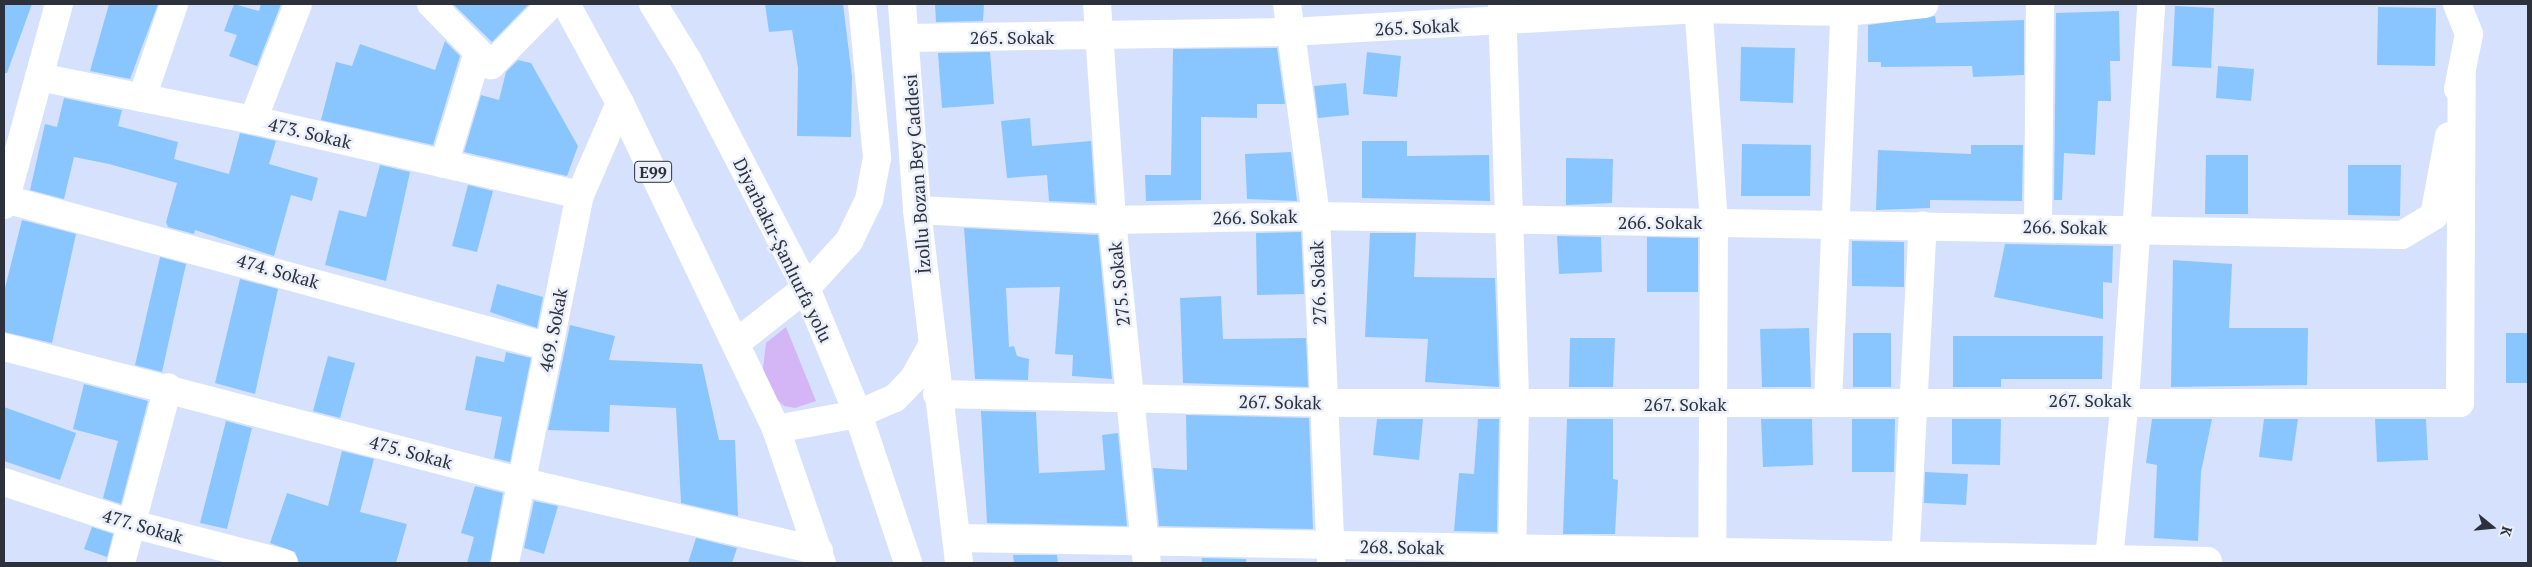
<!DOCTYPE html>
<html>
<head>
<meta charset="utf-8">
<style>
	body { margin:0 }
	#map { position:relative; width:2532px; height:567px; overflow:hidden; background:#d6e2fd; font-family:"PT Serif",serif }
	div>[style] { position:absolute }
	.green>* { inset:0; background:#d4b6f6 }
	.building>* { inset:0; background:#89c6ff }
	.minor>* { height:28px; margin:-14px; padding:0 14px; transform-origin:14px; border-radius:14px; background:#fff }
	.major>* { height:28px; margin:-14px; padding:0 14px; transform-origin:14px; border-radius:14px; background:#fff }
	.highway>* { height:28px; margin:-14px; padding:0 14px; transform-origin:14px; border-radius:14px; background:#fff }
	span { translate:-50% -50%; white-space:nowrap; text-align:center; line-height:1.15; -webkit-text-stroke:5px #eaeffa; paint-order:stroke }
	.shield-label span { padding:1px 4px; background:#eaeffa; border:1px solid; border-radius:4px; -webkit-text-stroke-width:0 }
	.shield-label { font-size:16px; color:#2c313b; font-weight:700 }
	.street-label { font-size:18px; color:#2c313b }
	.frame { position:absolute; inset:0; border:5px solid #2c313b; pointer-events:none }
	.north { position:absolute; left:2467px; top:502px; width:50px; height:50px; -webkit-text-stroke:4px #eaeffa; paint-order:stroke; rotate:107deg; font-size:14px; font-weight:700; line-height:20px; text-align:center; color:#2c313b }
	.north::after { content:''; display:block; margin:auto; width:18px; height:22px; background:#2c313b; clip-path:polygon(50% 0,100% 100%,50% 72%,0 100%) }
</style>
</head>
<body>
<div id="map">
	<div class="green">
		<div style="clip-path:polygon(786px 327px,816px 401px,795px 408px,784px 406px,771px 394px,763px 369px,766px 343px)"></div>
	</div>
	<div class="building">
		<div style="clip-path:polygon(4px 4px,32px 4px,7px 73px,4px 73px)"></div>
		<div style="clip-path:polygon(109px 4px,158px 4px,130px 79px,90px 71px)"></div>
		<div style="clip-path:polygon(234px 4px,259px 11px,261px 4px,281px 4px,257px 66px,229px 56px,237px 35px,224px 31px)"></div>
		<div style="clip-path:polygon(453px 4px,529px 4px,492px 42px)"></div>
		<div style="clip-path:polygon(765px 4px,843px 4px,852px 77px,851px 137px,797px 136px,798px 68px,792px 30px,769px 32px)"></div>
		<div style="clip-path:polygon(935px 4px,984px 4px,983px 21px,936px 22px)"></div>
		<div style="clip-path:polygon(2175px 6px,2214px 8px,2211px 68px,2172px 66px)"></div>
		<div style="clip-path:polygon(2378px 7px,2436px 8px,2435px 66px,2377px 65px)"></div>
		<div style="clip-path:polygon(2119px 11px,2120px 61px,2110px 61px,2111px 101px,2098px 101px,2095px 155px,2064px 153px,2062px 200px,2054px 200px,2056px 13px)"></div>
		<div style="clip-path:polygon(1935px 16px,1936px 23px,2024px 20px,2024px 75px,1973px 77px,1972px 66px,1881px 67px,1881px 62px,1868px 62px,1868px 25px)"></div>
		<div style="clip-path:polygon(445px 41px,460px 56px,433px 145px,321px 120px,336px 62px,352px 66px,360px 44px,435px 70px)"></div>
		<div style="clip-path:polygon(1741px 47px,1795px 48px,1793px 103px,1740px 101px)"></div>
		<div style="clip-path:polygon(1277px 48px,1285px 104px,1257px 104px,1257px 118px,1201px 117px,1201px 200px,1146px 201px,1145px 175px,1171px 175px,1173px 49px)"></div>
		<div style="clip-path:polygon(990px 52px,994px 104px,942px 108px,938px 53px)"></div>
		<div style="clip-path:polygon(1367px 52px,1401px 56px,1397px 97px,1363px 94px)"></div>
		<div style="clip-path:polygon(518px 60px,531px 63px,578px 146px,567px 176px,464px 152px,481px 95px,499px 100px,506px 72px)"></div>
		<div style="clip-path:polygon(2218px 66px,2254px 69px,2251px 101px,2216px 98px)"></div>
		<div style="clip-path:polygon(1346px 83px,1349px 115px,1318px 118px,1314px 86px)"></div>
		<div style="clip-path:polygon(64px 98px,122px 110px,118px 126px,178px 142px,174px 159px,229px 174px,240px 133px,276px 141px,269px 164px,318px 178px,312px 201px,291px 195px,274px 256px,195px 230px,194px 234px,168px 227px,166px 222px,177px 183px,109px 164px,74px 157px,64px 199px,30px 190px,45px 124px,57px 127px)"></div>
		<div style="clip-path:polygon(1030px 118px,1032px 146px,1091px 141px,1095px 203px,1049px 201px,1047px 175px,1007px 178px,1001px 121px)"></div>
		<div style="clip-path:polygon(1362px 141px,1407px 141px,1407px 156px,1489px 155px,1490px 201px,1362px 198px)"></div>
		<div style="clip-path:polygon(1742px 144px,1811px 145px,1810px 196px,1741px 196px)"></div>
		<div style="clip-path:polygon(1971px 145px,2023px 145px,2022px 201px,1930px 200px,1930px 208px,1876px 210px,1878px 150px,1971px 154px)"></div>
		<div style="clip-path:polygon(1291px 152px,1297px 201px,1247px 199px,1245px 154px)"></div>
		<div style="clip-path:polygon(2206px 155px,2248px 155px,2248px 214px,2205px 214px)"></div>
		<div style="clip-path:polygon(1566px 158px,1613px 159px,1612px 203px,1566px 205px)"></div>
		<div style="clip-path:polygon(380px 165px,410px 172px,386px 281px,325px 265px,339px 210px,366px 217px)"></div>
		<div style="clip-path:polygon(2348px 165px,2401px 165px,2400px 216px,2348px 215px)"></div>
		<div style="clip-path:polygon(468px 185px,493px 191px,477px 252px,452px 246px)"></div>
		<div style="clip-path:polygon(22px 220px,76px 234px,52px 343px,4px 332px,4px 292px)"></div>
		<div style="clip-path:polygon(964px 228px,1098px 235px,1112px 379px,1072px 376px,1073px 355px,1055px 354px,1060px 287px,1006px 288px,1009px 347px,1014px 346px,1017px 356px,1029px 359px,1028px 380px,975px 379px)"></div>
		<div style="clip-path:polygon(1301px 232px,1304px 294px,1257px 295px,1256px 233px)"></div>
		<div style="clip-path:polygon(1370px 233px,1416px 233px,1414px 277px,1495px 278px,1499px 387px,1425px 382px,1428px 339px,1365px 337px)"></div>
		<div style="clip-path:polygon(1557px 236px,1601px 237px,1602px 272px,1559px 274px)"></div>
		<div style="clip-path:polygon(1647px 237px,1698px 238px,1698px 292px,1647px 292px)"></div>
		<div style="clip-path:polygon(1852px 241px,1904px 242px,1904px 287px,1852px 286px)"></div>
		<div style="clip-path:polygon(2005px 244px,2113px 246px,2112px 283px,2103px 282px,2103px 319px,1994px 297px)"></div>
		<div style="clip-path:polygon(160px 257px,186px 264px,162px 372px,135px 365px)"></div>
		<div style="clip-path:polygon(2173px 260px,2232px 264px,2229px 328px,2308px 328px,2307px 385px,2171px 387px)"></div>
		<div style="clip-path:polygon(240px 279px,278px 289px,255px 394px,215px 383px)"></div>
		<div style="clip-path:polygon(497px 284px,543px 297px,537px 328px,490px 312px)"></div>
		<div style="clip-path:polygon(1221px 296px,1223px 339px,1306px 338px,1308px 387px,1183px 383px,1180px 298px)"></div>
		<div style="clip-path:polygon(570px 325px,615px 336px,609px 360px,702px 364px,719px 440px,735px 440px,738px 516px,681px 503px,676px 408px,610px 405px,609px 432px,548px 430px)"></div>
		<div style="clip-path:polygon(1809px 328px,1811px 387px,1762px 387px,1760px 329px)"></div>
		<div style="clip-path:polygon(1853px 333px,1891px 333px,1891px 387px,1853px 387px)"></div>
		<div style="clip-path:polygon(2506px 333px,2528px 333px,2528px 383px,2506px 383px)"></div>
		<div style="clip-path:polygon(1953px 336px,2103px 336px,2102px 379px,2001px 379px,2001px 387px,1953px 387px)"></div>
		<div style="clip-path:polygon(1570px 338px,1615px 338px,1613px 387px,1569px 387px)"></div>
		<div style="clip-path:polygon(506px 352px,531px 358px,510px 462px,494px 458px,502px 417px,465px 410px,476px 356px,504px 362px)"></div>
		<div style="clip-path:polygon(328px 356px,355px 363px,340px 418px,313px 411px)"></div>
		<div style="clip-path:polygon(84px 384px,148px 401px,121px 504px,103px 498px,118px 441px,73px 429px)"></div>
		<div style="clip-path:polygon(4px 407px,76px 433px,60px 480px,4px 461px)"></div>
		<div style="clip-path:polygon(981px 411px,1036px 412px,1039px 473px,1105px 470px,1102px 435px,1118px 433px,1127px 526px,987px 523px)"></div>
		<div style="clip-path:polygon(1186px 415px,1309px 418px,1313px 529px,1159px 526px,1153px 468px,1187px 470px)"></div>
		<div style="clip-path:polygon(1377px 419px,1423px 419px,1419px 460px,1373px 455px)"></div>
		<div style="clip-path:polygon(1478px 419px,1499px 419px,1497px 532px,1454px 531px,1459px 473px,1474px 474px)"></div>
		<div style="clip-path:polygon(1567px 419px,1613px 419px,1613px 479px,1618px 480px,1615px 534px,1563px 534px)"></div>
		<div style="clip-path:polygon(1761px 419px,1812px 419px,1813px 465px,1763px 467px)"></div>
		<div style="clip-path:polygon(1852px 419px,1895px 419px,1894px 472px,1852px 472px)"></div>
		<div style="clip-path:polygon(1952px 419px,2001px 419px,2000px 465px,1952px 464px)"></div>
		<div style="clip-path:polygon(2152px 419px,2212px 419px,2201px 472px,2198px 541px,2154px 538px,2157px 465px,2146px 463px)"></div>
		<div style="clip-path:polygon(2264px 419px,2298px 419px,2292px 461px,2259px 457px)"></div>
		<div style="clip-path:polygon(2375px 419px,2426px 419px,2428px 460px,2377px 462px)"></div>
		<div style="clip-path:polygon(226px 421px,252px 428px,227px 529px,200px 523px)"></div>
		<div style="clip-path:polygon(342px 451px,374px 459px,360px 512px,407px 524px,396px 563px,299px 563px,295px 552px,270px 543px,287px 493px,328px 506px)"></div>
		<div style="clip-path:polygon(1925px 472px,1968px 474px,1966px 505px,1924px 503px)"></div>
		<div style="clip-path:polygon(475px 486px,503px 493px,490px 563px,467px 563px,474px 537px,461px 533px)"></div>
		<div style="clip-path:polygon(534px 501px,558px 506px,544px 554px,524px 548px)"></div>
		<div style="clip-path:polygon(92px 527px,113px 534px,107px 557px,84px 549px)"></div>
		<div style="clip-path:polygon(696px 538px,737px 548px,732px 563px,688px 563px)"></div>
		<div style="clip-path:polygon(1013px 555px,1057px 555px,1058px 563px,1014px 563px)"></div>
		<div style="clip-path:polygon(1202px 558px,1246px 559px,1246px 563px,1202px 563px)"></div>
	</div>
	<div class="minor">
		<div style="left:431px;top:4px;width:86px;rotate:45.5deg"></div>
		<div style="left:491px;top:65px;width:86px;rotate:-45.5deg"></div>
		<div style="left:1097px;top:4px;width:217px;rotate:86deg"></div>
		<div style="left:1112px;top:220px;width:345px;rotate:84.2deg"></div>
		<div style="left:1287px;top:4px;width:214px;rotate:82.2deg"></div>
		<div style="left:1316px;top:216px;width:347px;rotate:87.5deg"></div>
		<div style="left:1698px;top:4px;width:219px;rotate:85.8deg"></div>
		<div style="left:1714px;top:222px;width:341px;rotate:90.3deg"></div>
		<div style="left:2457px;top:4px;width:32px;rotate:68deg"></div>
		<div style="left:2469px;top:34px;width:56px;rotate:101.3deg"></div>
		<div style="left:1502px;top:5px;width:399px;rotate:88.1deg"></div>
		<div style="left:1515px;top:404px;width:159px;rotate:91.1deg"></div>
		<div style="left:907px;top:38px;width:383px;rotate:-0.9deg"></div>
		<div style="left:1290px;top:32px;width:410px;rotate:-3.2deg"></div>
		<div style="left:1699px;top:9px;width:146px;rotate:1.2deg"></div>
		<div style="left:1845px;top:12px;width:80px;rotate:-5.7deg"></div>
		<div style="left:39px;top:77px;width:218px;rotate:11.4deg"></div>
		<div style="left:253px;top:120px;width:335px;rotate:12.9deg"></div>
		<div style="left:142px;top:98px;width:99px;rotate:-71.2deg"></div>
		<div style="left:253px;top:120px;width:124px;rotate:-68.8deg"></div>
		<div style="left:444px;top:164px;width:117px;rotate:-73.1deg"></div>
		<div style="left:5px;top:199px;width:564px;rotate:15.22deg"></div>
		<div style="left:4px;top:205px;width:208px;rotate:-74.7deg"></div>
		<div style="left:917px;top:210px;width:195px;rotate:2.9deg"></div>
		<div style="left:1112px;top:220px;width:204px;rotate:-1.1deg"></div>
		<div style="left:1316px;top:216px;width:1086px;rotate:1deg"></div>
		<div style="left:2402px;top:235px;width:37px;rotate:-31deg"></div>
		<div style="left:2434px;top:216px;width:81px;rotate:-79.4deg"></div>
		<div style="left:2038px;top:227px;width:223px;rotate:-89.5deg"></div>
		<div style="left:4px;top:347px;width:536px;rotate:14.58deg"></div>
		<div style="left:523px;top:482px;width:304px;rotate:13.1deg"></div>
		<div style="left:937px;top:394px;width:386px;rotate:1.3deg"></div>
		<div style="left:1323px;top:403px;width:1137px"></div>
		<div style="left:2460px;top:403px;width:332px;rotate:-89.7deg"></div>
		<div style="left:1828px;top:403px;width:399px;rotate:-87.6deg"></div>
		<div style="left:4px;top:482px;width:135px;rotate:18.2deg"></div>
		<div style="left:132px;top:524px;width:157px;rotate:14.4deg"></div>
		<div style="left:957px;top:538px;width:1251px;rotate:1.05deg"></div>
		<div style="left:2109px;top:559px;width:160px;rotate:-84.3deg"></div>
		<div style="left:2125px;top:400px;width:397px;rotate:-86.2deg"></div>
		<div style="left:121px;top:563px;width:182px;rotate:-75deg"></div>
		<div style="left:505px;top:563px;width:376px;rotate:-78.5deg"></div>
		<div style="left:580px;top:195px;width:100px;rotate:-66.5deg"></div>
		<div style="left:1905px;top:563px;width:338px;rotate:-87deg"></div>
	</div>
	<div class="major">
		<div style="left:862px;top:4px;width:155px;rotate:84.4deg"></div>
		<div style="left:877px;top:158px;width:43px;rotate:100.8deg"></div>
		<div style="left:902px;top:4px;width:207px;rotate:85.8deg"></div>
		<div style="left:917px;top:210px;width:355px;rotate:83.2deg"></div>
	</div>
	<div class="highway">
		<div style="left:566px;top:4px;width:113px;rotate:61.4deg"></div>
		<div style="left:620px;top:103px;width:361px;rotate:64.4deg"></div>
		<div style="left:776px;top:429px;width:142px;rotate:71.1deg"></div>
		<div style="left:653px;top:4px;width:67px;rotate:58.4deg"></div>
		<div style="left:688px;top:61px;width:256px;rotate:62.5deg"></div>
		<div style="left:806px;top:288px;width:136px;rotate:67.6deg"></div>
		<div style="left:858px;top:414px;width:157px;rotate:71.4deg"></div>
		<div style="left:736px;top:343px;width:89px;rotate:-38.2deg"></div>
		<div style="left:806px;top:288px;width:64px;rotate:-47.5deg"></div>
		<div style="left:849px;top:241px;width:46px;rotate:-64deg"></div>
		<div style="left:776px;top:429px;width:83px;rotate:-10.4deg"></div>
		<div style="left:858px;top:414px;width:40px;rotate:-23.4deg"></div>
		<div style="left:895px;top:398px;width:28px;rotate:-46deg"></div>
		<div style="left:914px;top:378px;width:38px;rotate:-61deg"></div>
	</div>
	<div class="shield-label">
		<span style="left:653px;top:172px">E99</span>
	</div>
	<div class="street-label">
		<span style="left:1417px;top:27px;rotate:-3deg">265. Sokak</span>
		<span style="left:1012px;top:37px">265. Sokak</span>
		<span style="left:310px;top:133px;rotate:13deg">473. Sokak</span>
		<span style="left:917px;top:174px;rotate:-94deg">İzollu Bozan Bey Caddesi</span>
		<span style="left:1255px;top:217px;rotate:-1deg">266. Sokak</span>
		<span style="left:1660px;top:222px">266. Sokak</span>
		<span style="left:2065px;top:227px;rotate:1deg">266. Sokak</span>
		<span style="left:783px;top:250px;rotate:64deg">Diyarbakır-Şanlıurfa yolu</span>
		<span style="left:278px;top:271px;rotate:16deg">474. Sokak</span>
		<span style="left:1318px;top:283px;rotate:-92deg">276. Sokak</span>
		<span style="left:1119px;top:284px;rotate:-96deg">275. Sokak</span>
		<span style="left:553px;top:330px;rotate:-79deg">469. Sokak</span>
		<span style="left:2090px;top:400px">267. Sokak</span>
		<span style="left:1280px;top:402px;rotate:1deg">267. Sokak</span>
		<span style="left:1685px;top:404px">267. Sokak</span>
		<span style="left:411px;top:452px;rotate:15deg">475. Sokak</span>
		<span style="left:143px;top:526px;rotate:16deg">477. Sokak</span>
		<span style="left:1402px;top:547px;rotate:1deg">268. Sokak</span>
	</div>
	<div class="frame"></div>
	<div class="north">K</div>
</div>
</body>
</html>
